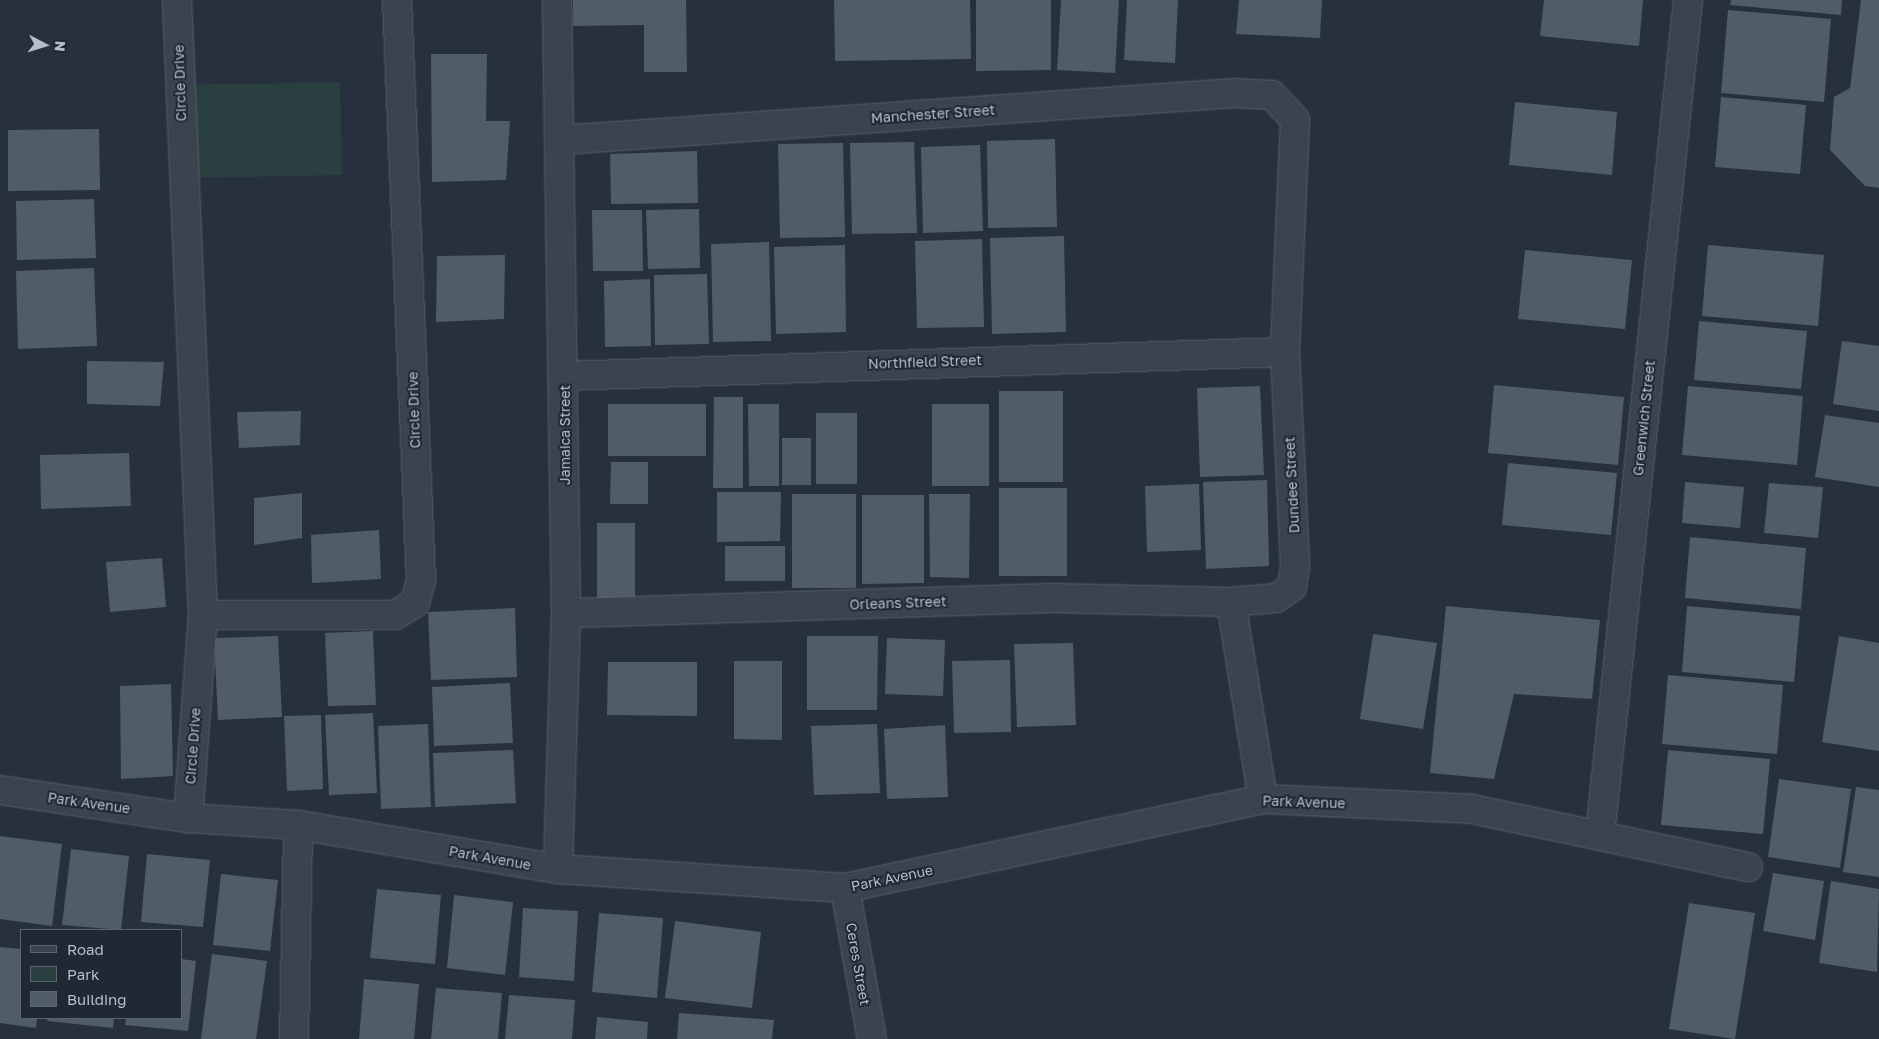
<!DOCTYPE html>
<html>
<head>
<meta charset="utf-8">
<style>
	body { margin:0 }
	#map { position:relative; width:1879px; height:1039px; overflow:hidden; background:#27313d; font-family:"Golos Text",sans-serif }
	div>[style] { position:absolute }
	.green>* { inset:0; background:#2a3f3f }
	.building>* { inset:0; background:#505c68 }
	.roads { filter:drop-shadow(0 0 1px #59616b) drop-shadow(0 0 1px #59616b) }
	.minor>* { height:28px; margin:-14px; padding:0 14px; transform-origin:14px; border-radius:14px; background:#3b434e }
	span { translate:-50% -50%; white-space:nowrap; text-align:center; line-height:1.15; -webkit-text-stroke:4px #1f2833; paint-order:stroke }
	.street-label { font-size:14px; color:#b7bec8 }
	.legend { position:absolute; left:20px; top:929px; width:162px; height:90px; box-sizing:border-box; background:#1f2833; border:1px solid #5c646f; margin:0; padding:6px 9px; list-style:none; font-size:15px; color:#b7bec8 }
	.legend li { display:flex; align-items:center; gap:10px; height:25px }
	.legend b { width:25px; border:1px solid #5c646f }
	.north { position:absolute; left:20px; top:20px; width:50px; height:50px; -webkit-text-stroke:4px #1f2833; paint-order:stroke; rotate:95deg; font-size:14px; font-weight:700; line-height:20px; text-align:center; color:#b7bec8 }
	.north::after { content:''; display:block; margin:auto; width:18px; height:22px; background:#b7bec8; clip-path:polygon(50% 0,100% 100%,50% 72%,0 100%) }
</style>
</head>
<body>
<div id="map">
	<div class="green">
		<div style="clip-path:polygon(340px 82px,342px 175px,185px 178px,183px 85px)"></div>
	</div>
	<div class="building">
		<div style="clip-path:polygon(573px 0,686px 0,687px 72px,644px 72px,644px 25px,573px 26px)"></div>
		<div style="clip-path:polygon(834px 0,970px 0,971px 59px,835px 61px)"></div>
		<div style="clip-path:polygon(976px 0,1051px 0,1051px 70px,976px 71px)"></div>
		<div style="clip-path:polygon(1061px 0,1119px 0,1115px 73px,1057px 70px)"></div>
		<div style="clip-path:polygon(1127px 0,1178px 0,1175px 63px,1124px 60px)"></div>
		<div style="clip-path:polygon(1239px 0,1322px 0,1320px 38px,1236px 34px)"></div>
		<div style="clip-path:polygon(1544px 0,1643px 0,1639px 46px,1540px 36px)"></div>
		<div style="clip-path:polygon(1731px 0,1842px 0,1841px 15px,1730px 5px)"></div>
		<div style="clip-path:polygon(1861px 0,1879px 0,1879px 188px,1865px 186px,1830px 150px,1834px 97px,1850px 88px)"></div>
		<div style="clip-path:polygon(1728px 10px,1831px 19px,1824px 102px,1721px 93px)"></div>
		<div style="clip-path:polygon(431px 54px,487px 54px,486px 121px,510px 121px,506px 180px,432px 182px)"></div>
		<div style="clip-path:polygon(1721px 97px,1806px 105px,1800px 174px,1715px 167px)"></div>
		<div style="clip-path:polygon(1515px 102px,1617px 112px,1612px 175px,1509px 165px)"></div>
		<div style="clip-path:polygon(99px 129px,100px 190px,8px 191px,8px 130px)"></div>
		<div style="clip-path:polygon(1055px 139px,1057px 227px,988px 228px,987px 141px)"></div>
		<div style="clip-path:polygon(914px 142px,917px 233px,852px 234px,850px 143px)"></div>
		<div style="clip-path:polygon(843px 143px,845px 237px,780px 238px,778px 144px)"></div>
		<div style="clip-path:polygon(980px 145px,983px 231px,923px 233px,921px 147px)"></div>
		<div style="clip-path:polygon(697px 151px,698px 203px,611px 204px,610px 154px)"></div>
		<div style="clip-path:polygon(94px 199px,96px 258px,17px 260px,16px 201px)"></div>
		<div style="clip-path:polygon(699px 209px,700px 268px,648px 269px,646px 210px)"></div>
		<div style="clip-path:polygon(592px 210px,642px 210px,643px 271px,593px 271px)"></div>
		<div style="clip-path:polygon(1064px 236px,1066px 332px,992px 334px,990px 238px)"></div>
		<div style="clip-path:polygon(982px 239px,984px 327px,917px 328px,915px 241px)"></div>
		<div style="clip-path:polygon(769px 242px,771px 341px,713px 342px,711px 244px)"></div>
		<div style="clip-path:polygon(845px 245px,846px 332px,776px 334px,774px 247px)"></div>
		<div style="clip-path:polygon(1708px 245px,1824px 255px,1818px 326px,1702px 316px)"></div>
		<div style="clip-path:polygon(1525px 250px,1632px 260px,1625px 329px,1518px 319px)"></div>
		<div style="clip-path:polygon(505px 255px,504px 319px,436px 322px,437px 256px)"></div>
		<div style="clip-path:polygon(94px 268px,97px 346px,18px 349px,16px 271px)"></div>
		<div style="clip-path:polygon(707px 274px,709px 344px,655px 345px,654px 275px)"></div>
		<div style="clip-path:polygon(650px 279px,651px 346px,605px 347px,604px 281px)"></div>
		<div style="clip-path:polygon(1699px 321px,1807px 331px,1801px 389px,1694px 380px)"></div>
		<div style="clip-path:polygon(1842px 341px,1879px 346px,1879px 411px,1833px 404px)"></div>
		<div style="clip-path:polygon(87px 361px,164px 362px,160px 406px,87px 404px)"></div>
		<div style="clip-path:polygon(1494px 385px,1624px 397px,1618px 465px,1488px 453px)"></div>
		<div style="clip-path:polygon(1260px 386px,1264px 475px,1200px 477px,1197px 388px)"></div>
		<div style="clip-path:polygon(1688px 386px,1803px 396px,1797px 465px,1682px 455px)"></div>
		<div style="clip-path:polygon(999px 391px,1063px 391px,1063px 482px,999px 482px)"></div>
		<div style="clip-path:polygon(714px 397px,743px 397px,743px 488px,713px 488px)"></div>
		<div style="clip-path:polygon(608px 404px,706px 404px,706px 456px,608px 456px)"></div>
		<div style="clip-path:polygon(748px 404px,779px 404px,779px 486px,749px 486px)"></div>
		<div style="clip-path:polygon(932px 404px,989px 404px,989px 486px,932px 486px)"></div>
		<div style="clip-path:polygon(301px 411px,300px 445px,239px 448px,237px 412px)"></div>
		<div style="clip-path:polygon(816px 413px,857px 413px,857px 484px,816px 484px)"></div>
		<div style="clip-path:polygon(1825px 415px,1879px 423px,1879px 487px,1815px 477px)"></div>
		<div style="clip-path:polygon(782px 438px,811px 438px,811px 485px,782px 485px)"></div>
		<div style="clip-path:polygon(129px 453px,131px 506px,41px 509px,40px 455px)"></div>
		<div style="clip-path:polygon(611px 462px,648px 462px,648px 504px,610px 504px)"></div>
		<div style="clip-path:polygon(1508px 463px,1617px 473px,1611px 535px,1502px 525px)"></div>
		<div style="clip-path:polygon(1267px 480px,1269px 566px,1206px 569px,1203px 482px)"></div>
		<div style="clip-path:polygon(1685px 482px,1744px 487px,1740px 528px,1682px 523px)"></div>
		<div style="clip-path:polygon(1769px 483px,1823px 487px,1818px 538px,1764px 533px)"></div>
		<div style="clip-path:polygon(1199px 484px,1201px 550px,1147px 552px,1145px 486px)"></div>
		<div style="clip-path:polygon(999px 488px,1067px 488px,1067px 576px,999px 576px)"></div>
		<div style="clip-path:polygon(717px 492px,781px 492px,780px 541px,717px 542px)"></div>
		<div style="clip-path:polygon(302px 493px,302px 538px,254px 545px,254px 498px)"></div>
		<div style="clip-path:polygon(792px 494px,856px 494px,856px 588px,792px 588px)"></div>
		<div style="clip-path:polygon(929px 494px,970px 494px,969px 578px,930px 577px)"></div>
		<div style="clip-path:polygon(862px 495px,924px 495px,924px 583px,862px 584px)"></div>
		<div style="clip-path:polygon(597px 523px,635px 523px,635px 600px,597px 600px)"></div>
		<div style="clip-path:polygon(379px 530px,381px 579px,312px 583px,311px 535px)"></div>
		<div style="clip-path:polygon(1690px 537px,1806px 548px,1801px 609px,1685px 598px)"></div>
		<div style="clip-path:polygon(725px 546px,785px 546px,785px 581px,725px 581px)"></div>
		<div style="clip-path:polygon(162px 558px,166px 607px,110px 612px,106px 562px)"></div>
		<div style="clip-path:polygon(1446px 606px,1600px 620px,1592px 699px,1514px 694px,1494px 779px,1430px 773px)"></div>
		<div style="clip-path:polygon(1687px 606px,1800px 616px,1794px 682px,1682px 672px)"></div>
		<div style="clip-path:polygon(515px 608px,517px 677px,431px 680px,428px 612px)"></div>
		<div style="clip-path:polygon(373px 631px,376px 705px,328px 706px,325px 633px)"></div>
		<div style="clip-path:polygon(1373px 634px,1437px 643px,1423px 729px,1360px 719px)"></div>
		<div style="clip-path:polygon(278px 636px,282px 717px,218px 720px,214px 638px)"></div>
		<div style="clip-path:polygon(807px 636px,878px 636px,877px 710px,807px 710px)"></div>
		<div style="clip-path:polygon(1839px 636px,1879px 643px,1879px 751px,1822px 742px)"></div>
		<div style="clip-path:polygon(887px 638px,945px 640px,943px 696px,885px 694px)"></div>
		<div style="clip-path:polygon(1073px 643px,1076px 725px,1017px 727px,1014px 644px)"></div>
		<div style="clip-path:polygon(1010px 660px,1011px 732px,954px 733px,952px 661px)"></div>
		<div style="clip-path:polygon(734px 661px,782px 661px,782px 740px,734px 739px)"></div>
		<div style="clip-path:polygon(608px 662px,697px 662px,697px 716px,607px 715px)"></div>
		<div style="clip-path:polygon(1668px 675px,1783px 685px,1777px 754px,1662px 744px)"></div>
		<div style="clip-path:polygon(510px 683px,513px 743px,434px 746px,432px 687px)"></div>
		<div style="clip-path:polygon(171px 684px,173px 776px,121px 779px,120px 686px)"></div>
		<div style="clip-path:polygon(373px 713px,377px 793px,329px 795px,325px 715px)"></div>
		<div style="clip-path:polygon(321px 715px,323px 789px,287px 791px,284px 716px)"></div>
		<div style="clip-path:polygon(428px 724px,431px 807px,381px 809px,378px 726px)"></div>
		<div style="clip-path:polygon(877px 724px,880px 793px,814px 795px,811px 726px)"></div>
		<div style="clip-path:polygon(945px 725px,948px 797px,887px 799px,884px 729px)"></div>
		<div style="clip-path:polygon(513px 750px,516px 803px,435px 807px,433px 753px)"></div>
		<div style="clip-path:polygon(1668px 750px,1770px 759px,1763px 834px,1661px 825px)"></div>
		<div style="clip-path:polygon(1779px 779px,1851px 789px,1840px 868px,1768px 857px)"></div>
		<div style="clip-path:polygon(1856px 787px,1879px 790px,1879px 877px,1843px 872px)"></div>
		<div style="clip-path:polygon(0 836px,62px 844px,52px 926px,0 919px)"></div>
		<div style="clip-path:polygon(71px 849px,129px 856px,121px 930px,62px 925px)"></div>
		<div style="clip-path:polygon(147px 854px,210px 860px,203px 927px,141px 922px)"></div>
		<div style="clip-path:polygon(1773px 873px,1824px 881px,1815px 940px,1763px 931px)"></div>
		<div style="clip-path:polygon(221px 874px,278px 880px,270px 951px,213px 945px)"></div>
		<div style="clip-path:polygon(1831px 881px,1879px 889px,1877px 972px,1819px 963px)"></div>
		<div style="clip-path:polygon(377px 889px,441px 895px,435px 964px,370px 958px)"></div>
		<div style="clip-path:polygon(454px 895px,513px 902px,505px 975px,447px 968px)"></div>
		<div style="clip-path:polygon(1689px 903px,1755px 913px,1735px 1039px,1669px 1029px)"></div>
		<div style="clip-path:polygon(523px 908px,578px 911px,574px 981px,519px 977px)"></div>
		<div style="clip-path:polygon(599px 913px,663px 918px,657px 998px,592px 992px)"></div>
		<div style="clip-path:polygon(675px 921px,761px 932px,752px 1008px,665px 998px)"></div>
		<div style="clip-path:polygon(0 947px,21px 949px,21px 1018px,37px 1018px,36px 1028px,0 1023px)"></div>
		<div style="clip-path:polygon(212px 954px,267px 961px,256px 1039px,201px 1039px)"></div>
		<div style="clip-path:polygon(181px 959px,196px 961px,188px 1031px,125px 1025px,126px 1018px,181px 1018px)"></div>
		<div style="clip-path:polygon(364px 979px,419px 984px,414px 1039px,359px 1039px)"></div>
		<div style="clip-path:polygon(436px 988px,502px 993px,498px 1039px,431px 1039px)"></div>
		<div style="clip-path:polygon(509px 995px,575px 1000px,572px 1039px,505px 1039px)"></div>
		<div style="clip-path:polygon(679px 1013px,774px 1020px,772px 1039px,677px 1039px)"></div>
		<div style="clip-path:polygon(597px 1017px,648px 1022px,647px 1039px,595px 1039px)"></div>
		<div style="clip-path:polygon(48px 1018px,114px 1018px,113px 1028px,47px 1021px)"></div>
	</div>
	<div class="roads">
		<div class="minor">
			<div style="left:177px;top:0;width:616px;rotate:87.58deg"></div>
			<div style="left:203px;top:615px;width:204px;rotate:94.2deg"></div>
			<div style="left:557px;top:0;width:613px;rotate:89.16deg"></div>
			<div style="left:566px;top:613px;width:256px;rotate:91.8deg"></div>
			<div style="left:561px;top:140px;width:676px;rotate:-3.99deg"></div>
			<div style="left:1235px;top:93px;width:37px;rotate:3deg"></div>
			<div style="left:1272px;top:95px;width:34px;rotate:47deg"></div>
			<div style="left:1295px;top:120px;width:232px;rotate:92.5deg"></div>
			<div style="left:1285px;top:352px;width:215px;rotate:87.3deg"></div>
			<div style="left:1295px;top:567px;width:20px;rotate:99deg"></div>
			<div style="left:1292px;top:587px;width:19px;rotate:145deg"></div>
			<div style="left:1276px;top:598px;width:45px;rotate:174.9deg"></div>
			<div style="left:1231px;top:602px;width:179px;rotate:-178.7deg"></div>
			<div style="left:1052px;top:598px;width:486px;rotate:178.2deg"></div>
			<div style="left:564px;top:376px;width:721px;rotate:-1.91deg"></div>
			<div style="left:1231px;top:602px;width:200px;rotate:80.8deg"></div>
			<div style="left:203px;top:615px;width:192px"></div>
			<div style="left:395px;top:615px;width:23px;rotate:-31deg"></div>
			<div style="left:415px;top:603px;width:24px;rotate:-75deg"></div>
			<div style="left:421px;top:580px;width:580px;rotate:-92.37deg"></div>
			<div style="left:0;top:790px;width:190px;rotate:8.5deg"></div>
			<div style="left:188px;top:818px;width:110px;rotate:3.6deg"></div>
			<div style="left:298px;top:825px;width:264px;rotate:9.6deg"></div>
			<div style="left:558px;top:869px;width:288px;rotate:3.8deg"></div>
			<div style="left:845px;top:888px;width:427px;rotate:-12deg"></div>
			<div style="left:1263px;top:799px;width:209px;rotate:2.7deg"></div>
			<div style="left:1472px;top:809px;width:282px;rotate:11.9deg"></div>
			<div style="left:1600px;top:835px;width:840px;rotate:-83.98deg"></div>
			<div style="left:845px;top:888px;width:153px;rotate:79.9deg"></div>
			<div style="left:294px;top:1039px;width:214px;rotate:-88.9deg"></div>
		</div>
	</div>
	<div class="street-label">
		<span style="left:180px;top:83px;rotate:-92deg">Circle Drive</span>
		<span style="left:933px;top:114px;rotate:-4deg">Manchester Street</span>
		<span style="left:925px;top:362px;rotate:-2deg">Northfield Street</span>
		<span style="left:414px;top:410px;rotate:-92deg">Circle Drive</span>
		<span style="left:1644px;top:418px;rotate:-84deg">Greenwich Street</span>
		<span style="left:565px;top:435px;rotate:-90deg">Jamaica Street</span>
		<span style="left:1292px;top:485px;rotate:-93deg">Dundee Street</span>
		<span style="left:898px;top:603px;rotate:-2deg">Orleans Street</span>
		<span style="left:193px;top:746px;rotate:-86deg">Circle Drive</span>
		<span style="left:1304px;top:802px;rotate:2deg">Park Avenue</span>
		<span style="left:89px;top:803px;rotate:8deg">Park Avenue</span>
		<span style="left:490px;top:858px;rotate:10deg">Park Avenue</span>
		<span style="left:892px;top:878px;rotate:-12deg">Park Avenue</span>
		<span style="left:858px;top:964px;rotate:80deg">Ceres Street</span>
	</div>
	<ul class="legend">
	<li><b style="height:6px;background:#3b434e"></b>Road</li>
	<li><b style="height:14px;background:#2a3f3f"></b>Park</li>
	<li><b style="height:14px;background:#505c68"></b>Building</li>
	</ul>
	<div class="north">N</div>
</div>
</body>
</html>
